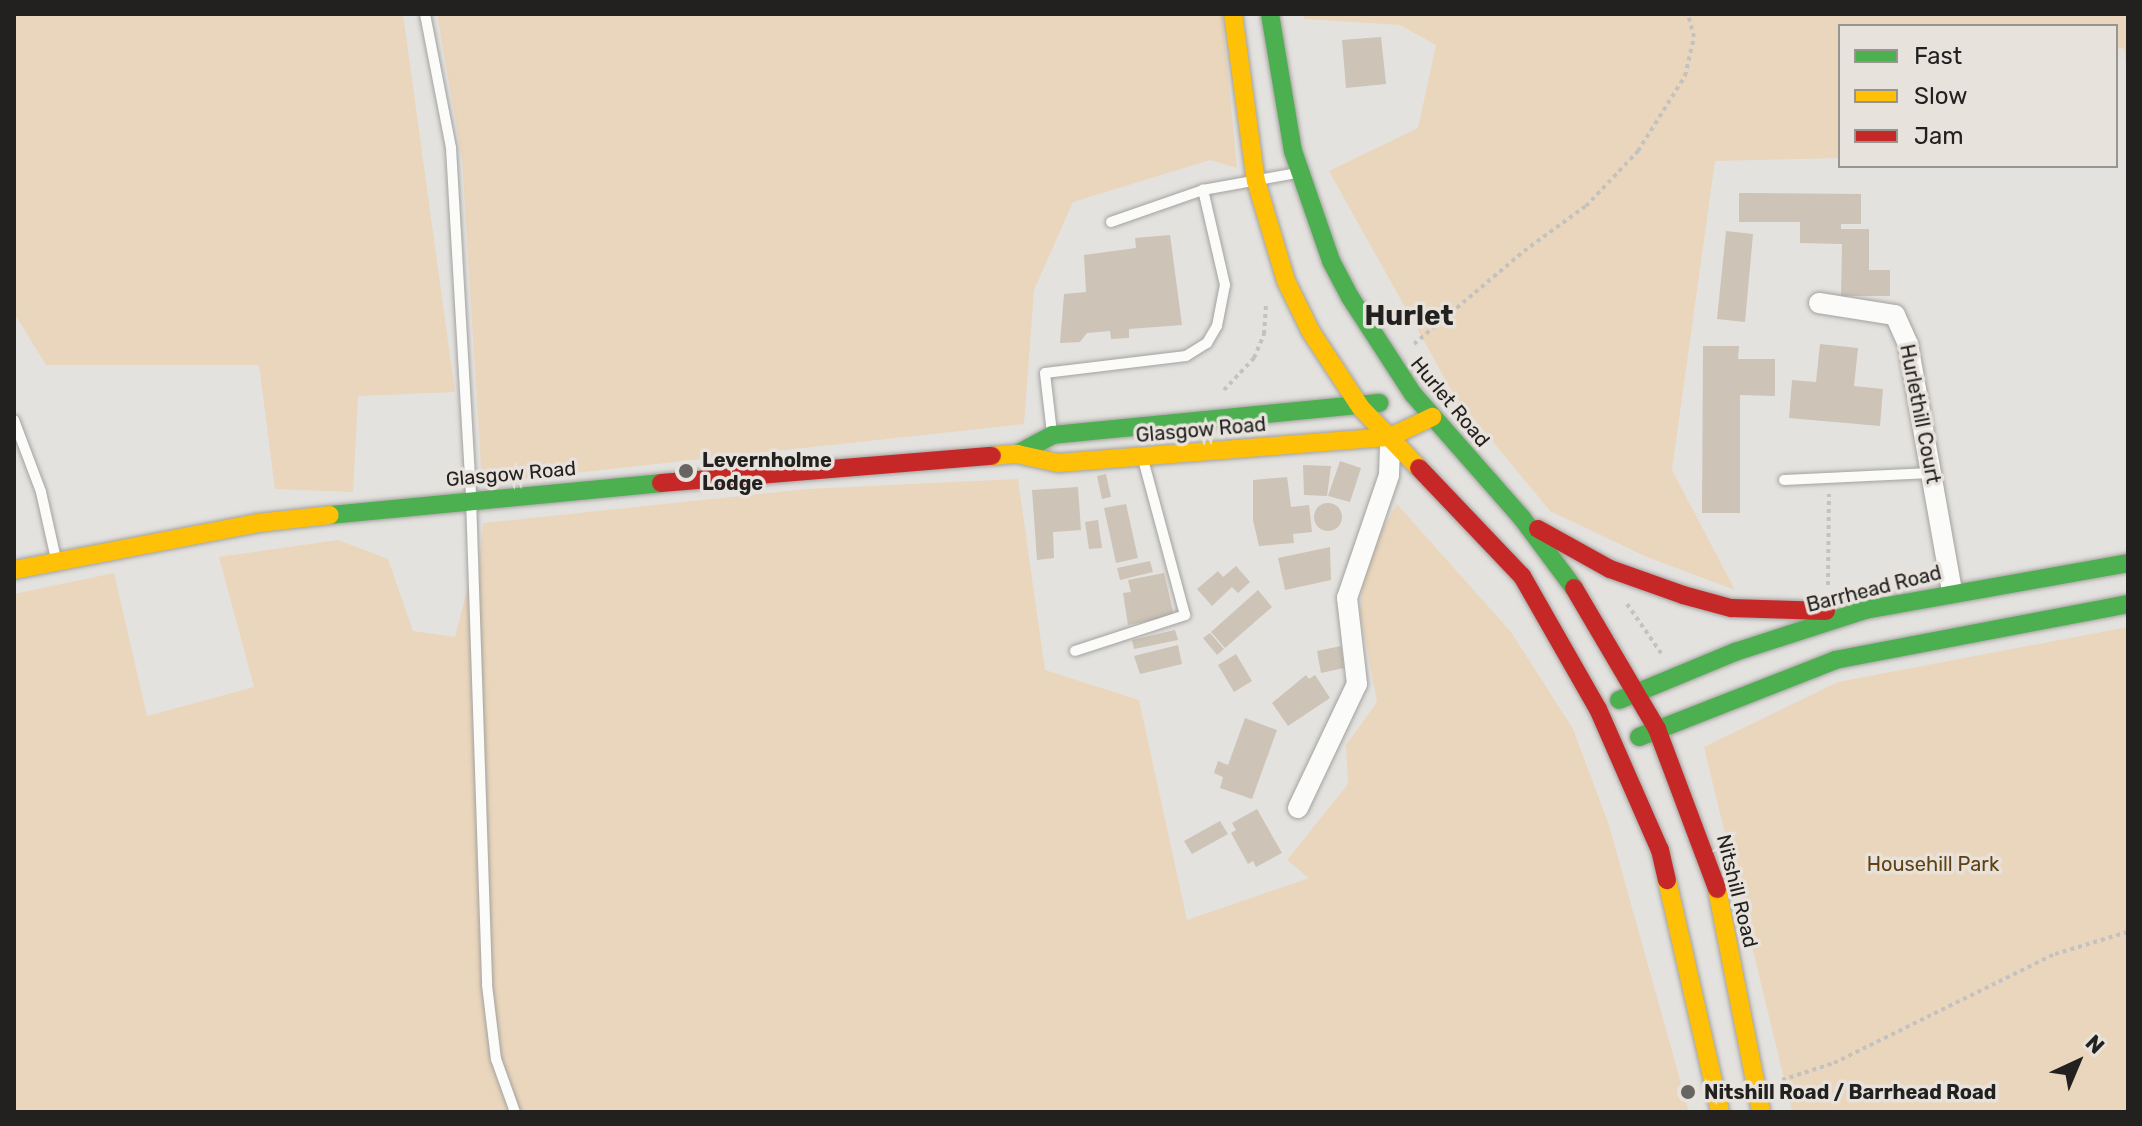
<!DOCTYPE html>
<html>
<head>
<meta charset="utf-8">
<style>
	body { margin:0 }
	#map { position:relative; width:2142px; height:1126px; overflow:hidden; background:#e4e2df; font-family:Rubik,sans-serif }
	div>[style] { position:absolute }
	.green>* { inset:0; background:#ead6bc }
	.building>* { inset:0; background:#cdc3b6 }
	.round { border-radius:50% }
	.path>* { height:4px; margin-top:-2px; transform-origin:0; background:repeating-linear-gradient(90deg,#c3c2c1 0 4px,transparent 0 8px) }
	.roads { filter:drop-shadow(0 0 2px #a3a29f) drop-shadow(0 0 2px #a3a29f) }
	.lane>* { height:10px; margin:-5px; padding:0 5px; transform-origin:5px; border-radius:5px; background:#fbfbfa }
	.street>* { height:20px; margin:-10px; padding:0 10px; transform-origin:10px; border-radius:10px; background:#fbfbfa }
	.fast>* { height:18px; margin:-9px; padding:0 9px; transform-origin:9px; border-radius:9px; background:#4caf50 }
	.slow>* { height:18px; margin:-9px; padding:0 9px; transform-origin:9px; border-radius:9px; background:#ffc107 }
	.jam>* { height:18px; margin:-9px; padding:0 9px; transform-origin:9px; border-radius:9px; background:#c62828 }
	.dots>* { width:22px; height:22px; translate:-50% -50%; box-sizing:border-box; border:4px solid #e7e2dc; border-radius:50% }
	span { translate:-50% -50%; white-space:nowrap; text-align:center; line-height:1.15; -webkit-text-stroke:7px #e7e2dc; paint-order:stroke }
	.street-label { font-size:20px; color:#22211f }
	.poi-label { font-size:20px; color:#22211f; font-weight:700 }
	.left { translate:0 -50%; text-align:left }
	.park-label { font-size:20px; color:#61410f }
	.district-label { font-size:28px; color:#22211f; font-weight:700 }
	.frame { position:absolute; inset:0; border:16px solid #22211f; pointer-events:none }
	.legend { position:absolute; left:1838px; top:24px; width:280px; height:144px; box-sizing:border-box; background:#e7e2dc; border:2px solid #989590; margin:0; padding:10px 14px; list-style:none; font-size:24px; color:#22211f }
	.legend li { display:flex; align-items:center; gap:16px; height:40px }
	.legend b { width:40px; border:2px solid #989590 }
	.north { position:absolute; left:2038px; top:1022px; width:80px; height:80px; -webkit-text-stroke:6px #e7e2dc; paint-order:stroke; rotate:44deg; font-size:22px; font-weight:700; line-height:32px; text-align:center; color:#22211f }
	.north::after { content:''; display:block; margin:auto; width:28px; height:36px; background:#22211f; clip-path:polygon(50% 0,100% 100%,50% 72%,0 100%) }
</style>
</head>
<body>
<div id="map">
	<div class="green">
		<div style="clip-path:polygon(14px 14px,403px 14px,455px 392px,358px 396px,353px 492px,275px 489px,259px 365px,46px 365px,14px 313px)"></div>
		<div style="clip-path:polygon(437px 14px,1222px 14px,1237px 168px,1210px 160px,1073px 202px,1034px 290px,1024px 424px,482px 483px,462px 158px)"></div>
		<div style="clip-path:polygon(1303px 14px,2128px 14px,2128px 79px,2124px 48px,2116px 49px,2116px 26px,1840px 26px,1840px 158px,1715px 161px,1672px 470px,1735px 590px,1647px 557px,1550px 511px,1454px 395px,1329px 171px,1418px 128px,1436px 45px,1400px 25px,1304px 19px)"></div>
		<div style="clip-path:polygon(1018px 479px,1045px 670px,1139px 700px,1187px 920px,1309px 878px,1287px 860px,1348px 784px,1346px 745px,1377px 702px,1360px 612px,1365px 559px,1397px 504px,1511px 632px,1573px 729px,1609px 825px,1689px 1112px,14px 1112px,14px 594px,114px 573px,147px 716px,254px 687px,219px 557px,338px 540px,388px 559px,413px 631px,455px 637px,468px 587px,477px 588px,483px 523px,808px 489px)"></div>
		<div style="clip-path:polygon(2128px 627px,2128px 1112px,1792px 1112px,1704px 747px,1838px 682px)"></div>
	</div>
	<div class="building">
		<div style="clip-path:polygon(1381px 37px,1386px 84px,1346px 88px,1342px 40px)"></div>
		<div style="clip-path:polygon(1739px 193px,1861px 194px,1861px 224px,1841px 224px,1841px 229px,1869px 229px,1869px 270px,1890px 270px,1890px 296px,1841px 296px,1842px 244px,1800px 243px,1800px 222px,1739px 222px)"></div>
		<div style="clip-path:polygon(1726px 231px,1753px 234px,1745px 322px,1717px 319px)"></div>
		<div style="clip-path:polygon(1170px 235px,1182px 325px,1129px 329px,1129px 338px,1111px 339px,1110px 331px,1087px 333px,1080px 342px,1060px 343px,1064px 294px,1086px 292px,1084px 255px,1136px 248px,1135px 238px)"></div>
		<div style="clip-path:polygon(1820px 344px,1858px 348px,1854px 386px,1883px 389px,1880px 426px,1789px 418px,1792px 380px,1816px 382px)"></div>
		<div style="clip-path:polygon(1703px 346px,1739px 346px,1738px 359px,1775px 359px,1775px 396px,1740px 395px,1740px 513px,1702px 513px)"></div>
		<div style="clip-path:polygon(1340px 461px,1361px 468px,1350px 502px,1328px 496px)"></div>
		<div style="clip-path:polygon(1303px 465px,1331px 466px,1327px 496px,1304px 495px)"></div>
		<div style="clip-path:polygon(1106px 474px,1111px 497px,1102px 499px,1097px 476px)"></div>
		<div style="clip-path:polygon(1287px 477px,1291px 507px,1309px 505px,1312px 532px,1293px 534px,1294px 543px,1259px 546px,1253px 520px,1253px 480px)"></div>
		<div style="clip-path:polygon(1078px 487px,1081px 530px,1053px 532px,1054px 558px,1037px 560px,1032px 490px)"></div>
		<div class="round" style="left:1314px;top:503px;width:28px;height:28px"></div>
		<div style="clip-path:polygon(1126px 504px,1138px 558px,1116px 563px,1104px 508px)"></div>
		<div style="clip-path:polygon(1098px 520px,1102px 548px,1089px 549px,1085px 522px)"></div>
		<div style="clip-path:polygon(1330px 547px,1331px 580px,1285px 590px,1278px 558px)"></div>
		<div style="clip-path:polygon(1150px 561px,1153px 572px,1120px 580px,1117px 568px)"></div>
		<div style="clip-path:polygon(1236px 566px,1250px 582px,1238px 593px,1232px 587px,1212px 606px,1197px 589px,1218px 571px,1223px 577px)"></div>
		<div style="clip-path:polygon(1164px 573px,1174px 616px,1128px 625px,1123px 593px,1131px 592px,1128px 580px)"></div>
		<div style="clip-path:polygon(1258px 590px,1272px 607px,1225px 648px,1211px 632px)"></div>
		<div style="clip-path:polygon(1175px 630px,1178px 640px,1134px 649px,1132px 640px)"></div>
		<div style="clip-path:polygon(1210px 633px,1224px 649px,1217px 655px,1203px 638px)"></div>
		<div style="clip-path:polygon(1178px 645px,1182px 664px,1140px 674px,1134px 656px)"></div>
		<div style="clip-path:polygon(1341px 646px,1344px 668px,1321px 673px,1317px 651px)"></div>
		<div style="clip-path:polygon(1236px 654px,1252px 681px,1234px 692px,1218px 665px)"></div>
		<div style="clip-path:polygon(1306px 675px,1309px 679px,1315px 675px,1330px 698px,1288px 726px,1272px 703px)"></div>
		<div style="clip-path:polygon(1245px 718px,1277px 730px,1252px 799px,1220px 788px,1223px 777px,1214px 773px,1218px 761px,1228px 765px)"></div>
		<div style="clip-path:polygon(1257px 809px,1282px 853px,1256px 867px,1253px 861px,1248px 864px,1231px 833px,1236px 830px,1232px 823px)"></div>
		<div style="clip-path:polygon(1220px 821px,1228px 834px,1192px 854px,1184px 841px)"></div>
	</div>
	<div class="path">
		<div style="left:1414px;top:344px;width:144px;rotate:-40.2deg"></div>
		<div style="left:1524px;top:251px;width:77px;rotate:-36deg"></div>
		<div style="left:1586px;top:206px;width:76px;rotate:-46.6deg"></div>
		<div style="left:1638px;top:151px;width:89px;rotate:-57.9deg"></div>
		<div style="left:1685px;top:76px;width:40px;rotate:-77deg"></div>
		<div style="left:1694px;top:37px;width:24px;rotate:-105deg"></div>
		<div style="left:1224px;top:390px;width:44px;rotate:-46.8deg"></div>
		<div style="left:1254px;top:358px;width:26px;rotate:-67deg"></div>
		<div style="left:1264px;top:334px;width:28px;rotate:-86deg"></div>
		<div style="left:1828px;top:585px;width:91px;rotate:-89.4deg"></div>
		<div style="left:1627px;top:604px;width:60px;rotate:55.2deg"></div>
		<div style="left:1782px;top:1080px;width:55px;rotate:-18.1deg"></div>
		<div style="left:1834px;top:1063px;width:246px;rotate:-26.3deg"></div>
		<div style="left:2055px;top:954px;width:76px;rotate:-16.8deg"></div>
	</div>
	<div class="roads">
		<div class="lane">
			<div style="left:425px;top:14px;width:136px;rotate:79deg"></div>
			<div style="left:451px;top:148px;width:351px;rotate:86.7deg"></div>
			<div style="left:471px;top:498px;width:487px;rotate:88.1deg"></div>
			<div style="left:487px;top:985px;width:75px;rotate:83.1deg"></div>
			<div style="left:496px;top:1059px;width:56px;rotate:70.3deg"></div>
			<div style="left:1111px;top:222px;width:97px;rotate:-19.2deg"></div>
			<div style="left:1203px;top:190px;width:96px;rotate:-10.3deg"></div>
			<div style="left:14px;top:420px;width:77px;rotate:69.4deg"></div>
			<div style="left:41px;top:492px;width:69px;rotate:77.4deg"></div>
			<div style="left:1052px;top:433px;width:60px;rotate:-96.7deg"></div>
			<div style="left:1045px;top:373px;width:142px;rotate:-6.9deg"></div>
			<div style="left:1186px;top:356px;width:25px;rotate:-32deg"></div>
			<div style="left:1207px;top:343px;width:20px;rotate:-60deg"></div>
			<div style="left:1217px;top:326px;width:42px;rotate:-79deg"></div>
			<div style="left:1225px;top:285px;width:98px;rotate:-103deg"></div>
			<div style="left:1784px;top:480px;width:147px;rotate:-2.7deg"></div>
			<div style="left:1075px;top:651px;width:116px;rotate:-18.1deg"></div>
			<div style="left:1185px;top:615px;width:162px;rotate:-105.1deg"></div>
		</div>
		<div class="street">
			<div style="left:1819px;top:303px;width:77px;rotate:9deg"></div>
			<div style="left:1895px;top:315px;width:32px;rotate:66deg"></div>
			<div style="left:1908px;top:344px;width:252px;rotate:79.9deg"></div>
			<div style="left:1298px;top:808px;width:137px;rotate:-64.6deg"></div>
			<div style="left:1357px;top:684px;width:87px;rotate:-96.6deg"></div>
			<div style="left:1347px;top:598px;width:130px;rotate:-71.1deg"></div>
			<div style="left:1389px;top:475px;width:38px;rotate:-88deg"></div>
		</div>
		<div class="fast">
			<div style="left:1270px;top:14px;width:139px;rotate:80.5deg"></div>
			<div style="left:1293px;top:151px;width:116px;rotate:70.9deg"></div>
			<div style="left:1331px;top:261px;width:41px;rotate:62.2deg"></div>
			<div style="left:1350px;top:297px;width:116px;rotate:57deg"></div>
			<div style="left:1413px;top:394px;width:165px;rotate:48.7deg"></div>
			<div style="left:1522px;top:518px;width:87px;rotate:53.4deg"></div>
			<div style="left:1017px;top:454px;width:40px;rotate:-28deg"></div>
			<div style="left:1052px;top:435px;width:329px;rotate:-5.6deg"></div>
			<div style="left:330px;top:515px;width:333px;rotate:-5.5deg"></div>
			<div style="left:1619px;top:700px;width:126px;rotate:-22.5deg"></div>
			<div style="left:1735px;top:652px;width:137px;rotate:-17.9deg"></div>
			<div style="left:1865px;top:610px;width:267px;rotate:-10.1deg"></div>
			<div style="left:1639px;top:737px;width:211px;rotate:-21.4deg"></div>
			<div style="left:1835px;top:660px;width:298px;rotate:-10.8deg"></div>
		</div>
		<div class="slow">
			<div style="left:1233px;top:14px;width:169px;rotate:82.2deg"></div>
			<div style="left:1256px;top:181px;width:104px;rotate:73.3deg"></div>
			<div style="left:1286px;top:281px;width:57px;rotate:63.9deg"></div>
			<div style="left:1311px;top:332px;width:91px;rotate:56.7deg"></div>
			<div style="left:1361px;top:408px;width:83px;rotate:46deg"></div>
			<div style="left:992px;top:456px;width:25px;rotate:-5deg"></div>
			<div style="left:1017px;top:454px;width:42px;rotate:12.4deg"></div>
			<div style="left:1058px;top:463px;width:333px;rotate:-4.5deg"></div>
			<div style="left:1390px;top:437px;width:47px;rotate:-25.5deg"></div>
			<div style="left:14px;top:570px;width:248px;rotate:-10.9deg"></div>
			<div style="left:258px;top:523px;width:72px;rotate:-6.3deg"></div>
			<div style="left:1667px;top:880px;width:238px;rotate:77.1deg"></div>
			<div style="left:1717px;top:889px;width:227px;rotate:78.8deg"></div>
		</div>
		<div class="jam">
			<div style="left:1419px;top:468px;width:149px;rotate:46.4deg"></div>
			<div style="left:1522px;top:576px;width:153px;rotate:60.3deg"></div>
			<div style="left:1598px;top:709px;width:154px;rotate:66.3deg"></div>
			<div style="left:1660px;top:850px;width:31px;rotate:77deg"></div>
			<div style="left:661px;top:483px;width:332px;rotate:-4.7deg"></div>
			<div style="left:1538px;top:529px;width:82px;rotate:29.1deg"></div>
			<div style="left:1610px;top:569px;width:77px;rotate:19.6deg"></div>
			<div style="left:1683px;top:595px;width:50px;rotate:15.2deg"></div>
			<div style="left:1731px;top:608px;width:95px;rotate:1.8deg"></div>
			<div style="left:1574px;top:588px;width:164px;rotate:59.5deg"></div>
			<div style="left:1657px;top:729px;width:171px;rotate:69.4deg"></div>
		</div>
	</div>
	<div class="dots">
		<div style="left:686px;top:471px;background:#666562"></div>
		<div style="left:1688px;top:1092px;background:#666562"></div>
	</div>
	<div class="street-label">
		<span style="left:1450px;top:402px;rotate:50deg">Hurlet Road</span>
		<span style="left:1920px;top:414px;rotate:79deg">Hurlethill Court</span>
		<span style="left:1201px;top:430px;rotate:-5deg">Glasgow Road</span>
		<span style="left:511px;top:474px;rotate:-5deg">Glasgow Road</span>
		<span style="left:1874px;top:589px;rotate:-14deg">Barrhead Road</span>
		<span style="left:1737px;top:891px;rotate:76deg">Nitshill Road</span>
	</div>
	<div class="poi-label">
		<span class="left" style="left:702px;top:472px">Levernholme<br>Lodge</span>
		<span class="left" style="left:1704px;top:1092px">Nitshill Road / Barrhead Road</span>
	</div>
	<div class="park-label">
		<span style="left:1933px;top:864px">Househill Park</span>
	</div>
	<div class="district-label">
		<span style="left:1409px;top:316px">Hurlet</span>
	</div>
	<div class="frame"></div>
	<ul class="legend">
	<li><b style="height:10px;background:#4caf50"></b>Fast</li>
	<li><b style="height:10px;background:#ffc107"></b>Slow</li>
	<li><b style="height:10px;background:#c62828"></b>Jam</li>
	</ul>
	<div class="north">N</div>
</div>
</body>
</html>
